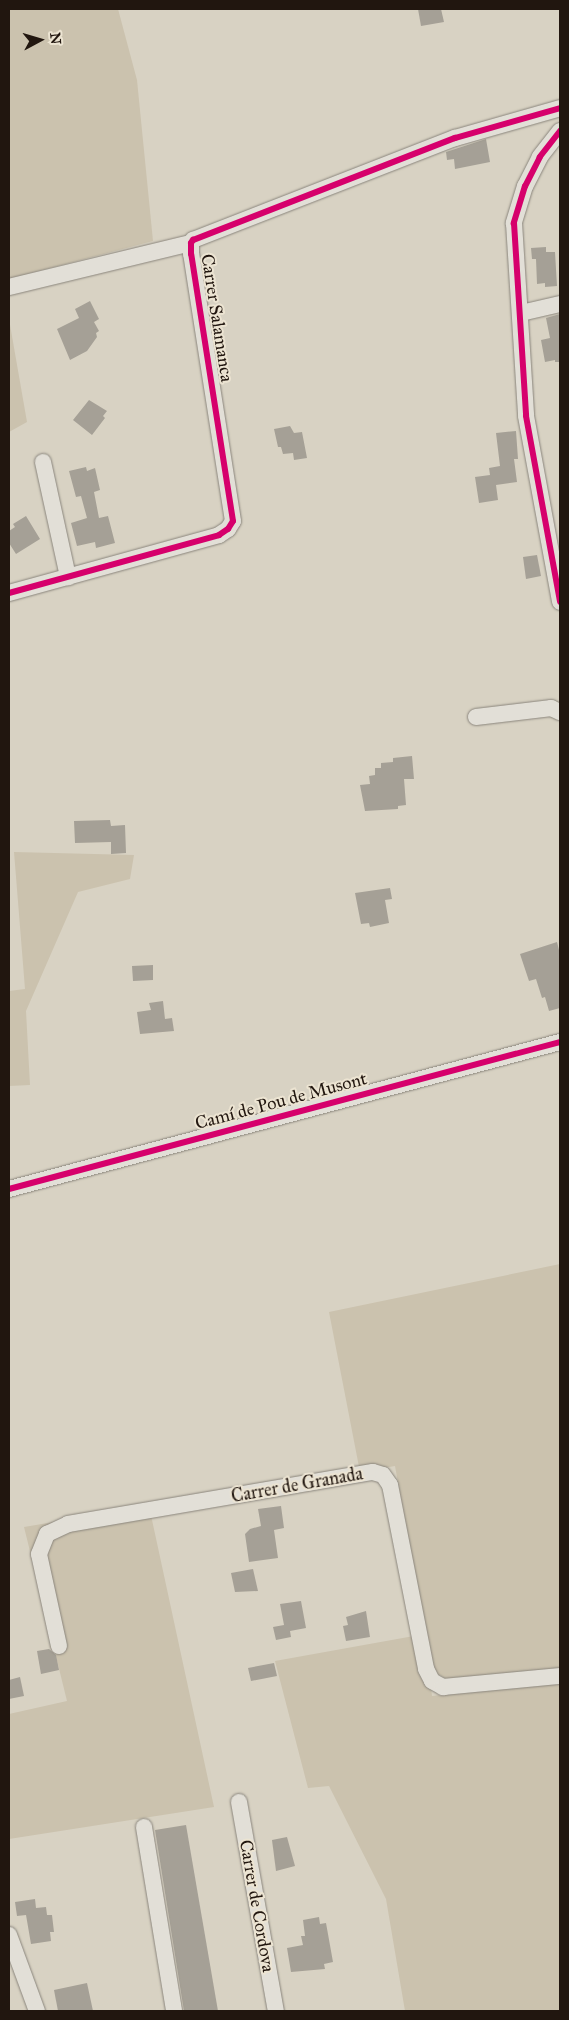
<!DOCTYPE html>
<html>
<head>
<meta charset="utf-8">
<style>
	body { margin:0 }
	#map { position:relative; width:569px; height:2020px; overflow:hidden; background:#d8d2c3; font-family:"IM FELL Great Primer",serif }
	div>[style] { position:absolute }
	.green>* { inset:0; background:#cbc2ae }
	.building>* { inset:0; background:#a5a096 }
	.roads { filter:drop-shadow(0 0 1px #8a857c) drop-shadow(0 0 1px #8a857c) }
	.minor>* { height:16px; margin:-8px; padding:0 8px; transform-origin:8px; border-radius:8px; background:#e2dfd7 }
	.cycleway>* { height:6px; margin:-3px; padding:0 3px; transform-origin:3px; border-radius:3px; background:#d6006c }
	span { translate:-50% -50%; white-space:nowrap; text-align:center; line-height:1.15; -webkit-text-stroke:4px #ece4d2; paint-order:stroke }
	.street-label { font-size:18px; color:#21160f }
	.frame { position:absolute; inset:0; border:10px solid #21160f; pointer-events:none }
	.north { position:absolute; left:15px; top:15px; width:50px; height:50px; -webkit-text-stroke:4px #ece4d2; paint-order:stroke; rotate:84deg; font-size:14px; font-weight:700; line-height:20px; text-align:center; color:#21160f }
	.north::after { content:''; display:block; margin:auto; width:18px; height:22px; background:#21160f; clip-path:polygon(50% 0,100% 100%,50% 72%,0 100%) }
</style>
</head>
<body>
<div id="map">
	<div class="green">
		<div style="clip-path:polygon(9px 9px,118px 9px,137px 80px,153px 241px,9px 279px)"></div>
		<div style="clip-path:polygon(9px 319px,27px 422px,9px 432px)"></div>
		<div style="clip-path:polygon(14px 852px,134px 855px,130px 879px,78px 892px,26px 1011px,30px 1085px,9px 1086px,9px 991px,25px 989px)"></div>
		<div style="clip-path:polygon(560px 1264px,560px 1672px,448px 1680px,436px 1673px,425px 1638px,432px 1696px,560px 1682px,560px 2011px,405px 2011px,386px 1899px,329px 1786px,308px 1788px,275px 1661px,425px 1634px,395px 1466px,360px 1472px,329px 1312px)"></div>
		<div style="clip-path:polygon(149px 1506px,214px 1807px,9px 1839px,9px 1714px,67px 1701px,24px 1527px)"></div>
	</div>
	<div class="building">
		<div style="clip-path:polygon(418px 9px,441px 9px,444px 22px,421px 26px)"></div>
		<div style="clip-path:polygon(486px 139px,490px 162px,455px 169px,454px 159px,447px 160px,446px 152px)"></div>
		<div style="clip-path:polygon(546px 247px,546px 252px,555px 252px,557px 286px,545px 287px,545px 283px,537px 284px,536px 259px,532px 259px,531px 248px)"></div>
		<div style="clip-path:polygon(90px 301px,99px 319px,94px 322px,99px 331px,96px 333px,97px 337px,87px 351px,70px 360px,57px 329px,79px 318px,75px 309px)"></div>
		<div style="clip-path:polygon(560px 314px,560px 362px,555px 362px,555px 360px,545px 362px,541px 340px,550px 338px,546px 318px)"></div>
		<div style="clip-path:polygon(89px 400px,107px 411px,103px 416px,105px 418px,92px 435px,73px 420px)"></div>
		<div style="clip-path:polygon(290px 426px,294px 433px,302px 432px,307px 458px,294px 460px,293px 453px,283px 454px,281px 447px,278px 447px,274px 429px)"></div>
		<div style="clip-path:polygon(516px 431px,518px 459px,514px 459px,517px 482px,496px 485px,498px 500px,479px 503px,475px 477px,490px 475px,489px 468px,500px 466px,496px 433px)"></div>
		<div style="clip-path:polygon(86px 467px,87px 471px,95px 468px,100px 490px,94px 492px,99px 518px,108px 516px,115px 543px,96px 548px,95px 542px,77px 546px,71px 523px,87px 518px,81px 496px,76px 497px,69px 471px)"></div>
		<div style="clip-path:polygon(26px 516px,40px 539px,16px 554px,9px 543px,9px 531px,15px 527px,13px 524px)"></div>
		<div style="clip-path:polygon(537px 555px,541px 576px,526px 579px,523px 557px)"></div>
		<div style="clip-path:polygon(412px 756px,414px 779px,404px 779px,406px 805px,398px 806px,398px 809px,365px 811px,360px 785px,370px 784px,369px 776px,375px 775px,375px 768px,381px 768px,381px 763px,393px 762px,393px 758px)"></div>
		<div style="clip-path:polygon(110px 820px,111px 826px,125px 825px,126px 853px,111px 854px,111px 842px,75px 843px,74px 821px)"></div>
		<div style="clip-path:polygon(390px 888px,392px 899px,385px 900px,389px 923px,370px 927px,369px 923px,361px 924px,355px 893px)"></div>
		<div style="clip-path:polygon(557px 942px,560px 954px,560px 1008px,549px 1011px,545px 997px,542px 998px,536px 979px,529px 981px,520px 954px)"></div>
		<div style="clip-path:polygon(153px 965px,153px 980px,133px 981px,132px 966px)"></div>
		<div style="clip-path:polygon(163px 1001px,165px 1019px,172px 1018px,174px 1031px,140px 1034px,137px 1012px,151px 1010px,149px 1003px)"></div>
		<div style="clip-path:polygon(281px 1506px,284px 1528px,274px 1530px,278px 1558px,249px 1562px,245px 1534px,250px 1529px,261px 1526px,258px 1509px)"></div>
		<div style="clip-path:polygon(253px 1569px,258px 1591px,235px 1592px,231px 1573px)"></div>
		<div style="clip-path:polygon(301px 1601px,306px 1628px,290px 1631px,291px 1637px,276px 1640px,273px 1627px,284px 1625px,280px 1604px)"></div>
		<div style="clip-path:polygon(366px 1611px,370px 1637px,346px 1641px,343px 1626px,348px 1625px,346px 1617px)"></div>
		<div style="clip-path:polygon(49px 1649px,56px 1655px,59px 1670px,41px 1674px,37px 1651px)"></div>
		<div style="clip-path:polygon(274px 1663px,277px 1676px,251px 1681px,248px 1668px)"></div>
		<div style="clip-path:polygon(20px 1677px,24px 1696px,9px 1699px,9px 1680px)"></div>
		<div style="clip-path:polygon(186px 1825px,218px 2011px,184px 2011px,155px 1830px)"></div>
		<div style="clip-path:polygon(287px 1837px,295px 1866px,276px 1871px,272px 1840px)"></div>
		<div style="clip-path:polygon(35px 1899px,36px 1908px,46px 1907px,47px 1915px,52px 1915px,54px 1932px,50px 1932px,51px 1941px,31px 1944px,26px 1915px,17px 1916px,15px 1902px)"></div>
		<div style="clip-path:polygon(319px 1917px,320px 1924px,326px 1923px,333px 1962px,324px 1964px,325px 1969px,291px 1972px,287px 1948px,303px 1945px,301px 1936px,305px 1936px,303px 1920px)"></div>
		<div style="clip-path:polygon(87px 1983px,93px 2011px,58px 2011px,54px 1990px)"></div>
	</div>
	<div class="roads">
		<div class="minor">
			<div style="left:560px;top:131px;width:33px;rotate:128deg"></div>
			<div style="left:540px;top:157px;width:33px;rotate:117deg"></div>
			<div style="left:525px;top:186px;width:39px;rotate:107deg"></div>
			<div style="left:514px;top:223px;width:193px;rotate:86.4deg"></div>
			<div style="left:526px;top:416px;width:189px;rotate:79.6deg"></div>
			<div style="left:9px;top:287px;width:187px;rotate:-13.6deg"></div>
			<div style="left:521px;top:313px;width:40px;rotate:-13deg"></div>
			<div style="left:43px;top:462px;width:118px;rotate:77.7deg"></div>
			<div style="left:9px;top:593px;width:218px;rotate:-15.4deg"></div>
			<div style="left:219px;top:535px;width:11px;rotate:-34deg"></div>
			<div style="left:228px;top:529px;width:9px;rotate:-58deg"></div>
			<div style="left:233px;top:521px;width:270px;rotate:-98.9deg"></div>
			<div style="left:191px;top:254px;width:11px;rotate:-90deg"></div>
			<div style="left:191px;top:243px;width:4px;rotate:-56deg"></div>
			<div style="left:193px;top:240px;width:281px;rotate:-21.3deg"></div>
			<div style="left:455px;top:138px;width:109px;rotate:-15.9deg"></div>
			<div style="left:476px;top:717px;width:76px;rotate:-6.8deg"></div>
			<div style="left:551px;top:708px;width:10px;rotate:24deg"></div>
			<div style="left:9px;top:1189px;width:570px;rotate:-14.94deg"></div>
			<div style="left:59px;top:1646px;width:94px;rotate:-102.3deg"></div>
			<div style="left:39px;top:1554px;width:22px;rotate:-68deg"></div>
			<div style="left:47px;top:1534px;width:23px;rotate:-25deg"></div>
			<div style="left:68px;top:1524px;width:309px;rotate:-9.7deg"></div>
			<div style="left:373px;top:1472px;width:10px;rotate:17deg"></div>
			<div style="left:383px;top:1475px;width:12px;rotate:55deg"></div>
			<div style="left:390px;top:1485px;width:187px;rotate:78.9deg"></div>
			<div style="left:426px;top:1669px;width:13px;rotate:63deg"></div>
			<div style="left:432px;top:1681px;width:13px;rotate:29deg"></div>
			<div style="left:443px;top:1687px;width:118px;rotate:-5.4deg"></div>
			<div style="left:239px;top:1802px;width:212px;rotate:80deg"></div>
			<div style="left:144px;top:1827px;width:186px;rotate:80.7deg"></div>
			<div style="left:9px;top:1935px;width:81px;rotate:69.8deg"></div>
		</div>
	</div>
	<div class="cycleway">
		<div style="left:560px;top:131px;width:33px;rotate:128deg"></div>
		<div style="left:540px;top:157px;width:33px;rotate:117deg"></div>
		<div style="left:525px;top:186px;width:39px;rotate:107deg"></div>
		<div style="left:514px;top:223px;width:193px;rotate:86.4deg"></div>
		<div style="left:526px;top:416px;width:189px;rotate:79.6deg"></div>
		<div style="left:9px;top:593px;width:218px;rotate:-15.4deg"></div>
		<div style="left:219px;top:535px;width:11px;rotate:-34deg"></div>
		<div style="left:228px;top:529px;width:9px;rotate:-58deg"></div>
		<div style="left:233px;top:521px;width:270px;rotate:-98.9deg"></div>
		<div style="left:191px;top:254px;width:11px;rotate:-90deg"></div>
		<div style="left:191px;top:243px;width:4px;rotate:-56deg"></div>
		<div style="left:193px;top:240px;width:281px;rotate:-21.3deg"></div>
		<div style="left:455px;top:138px;width:109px;rotate:-15.9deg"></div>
		<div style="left:9px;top:1189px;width:570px;rotate:-14.94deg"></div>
	</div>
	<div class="street-label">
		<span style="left:217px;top:318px;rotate:81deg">Carrer Salamanca</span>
		<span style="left:281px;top:1101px;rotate:-15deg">Camí de Pou de Musont</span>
		<span style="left:297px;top:1485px;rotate:-10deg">Carrer de Granada</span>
		<span style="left:257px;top:1906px;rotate:80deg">Carrer de Cordova</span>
	</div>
	<div class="frame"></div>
	<div class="north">N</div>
</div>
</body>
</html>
